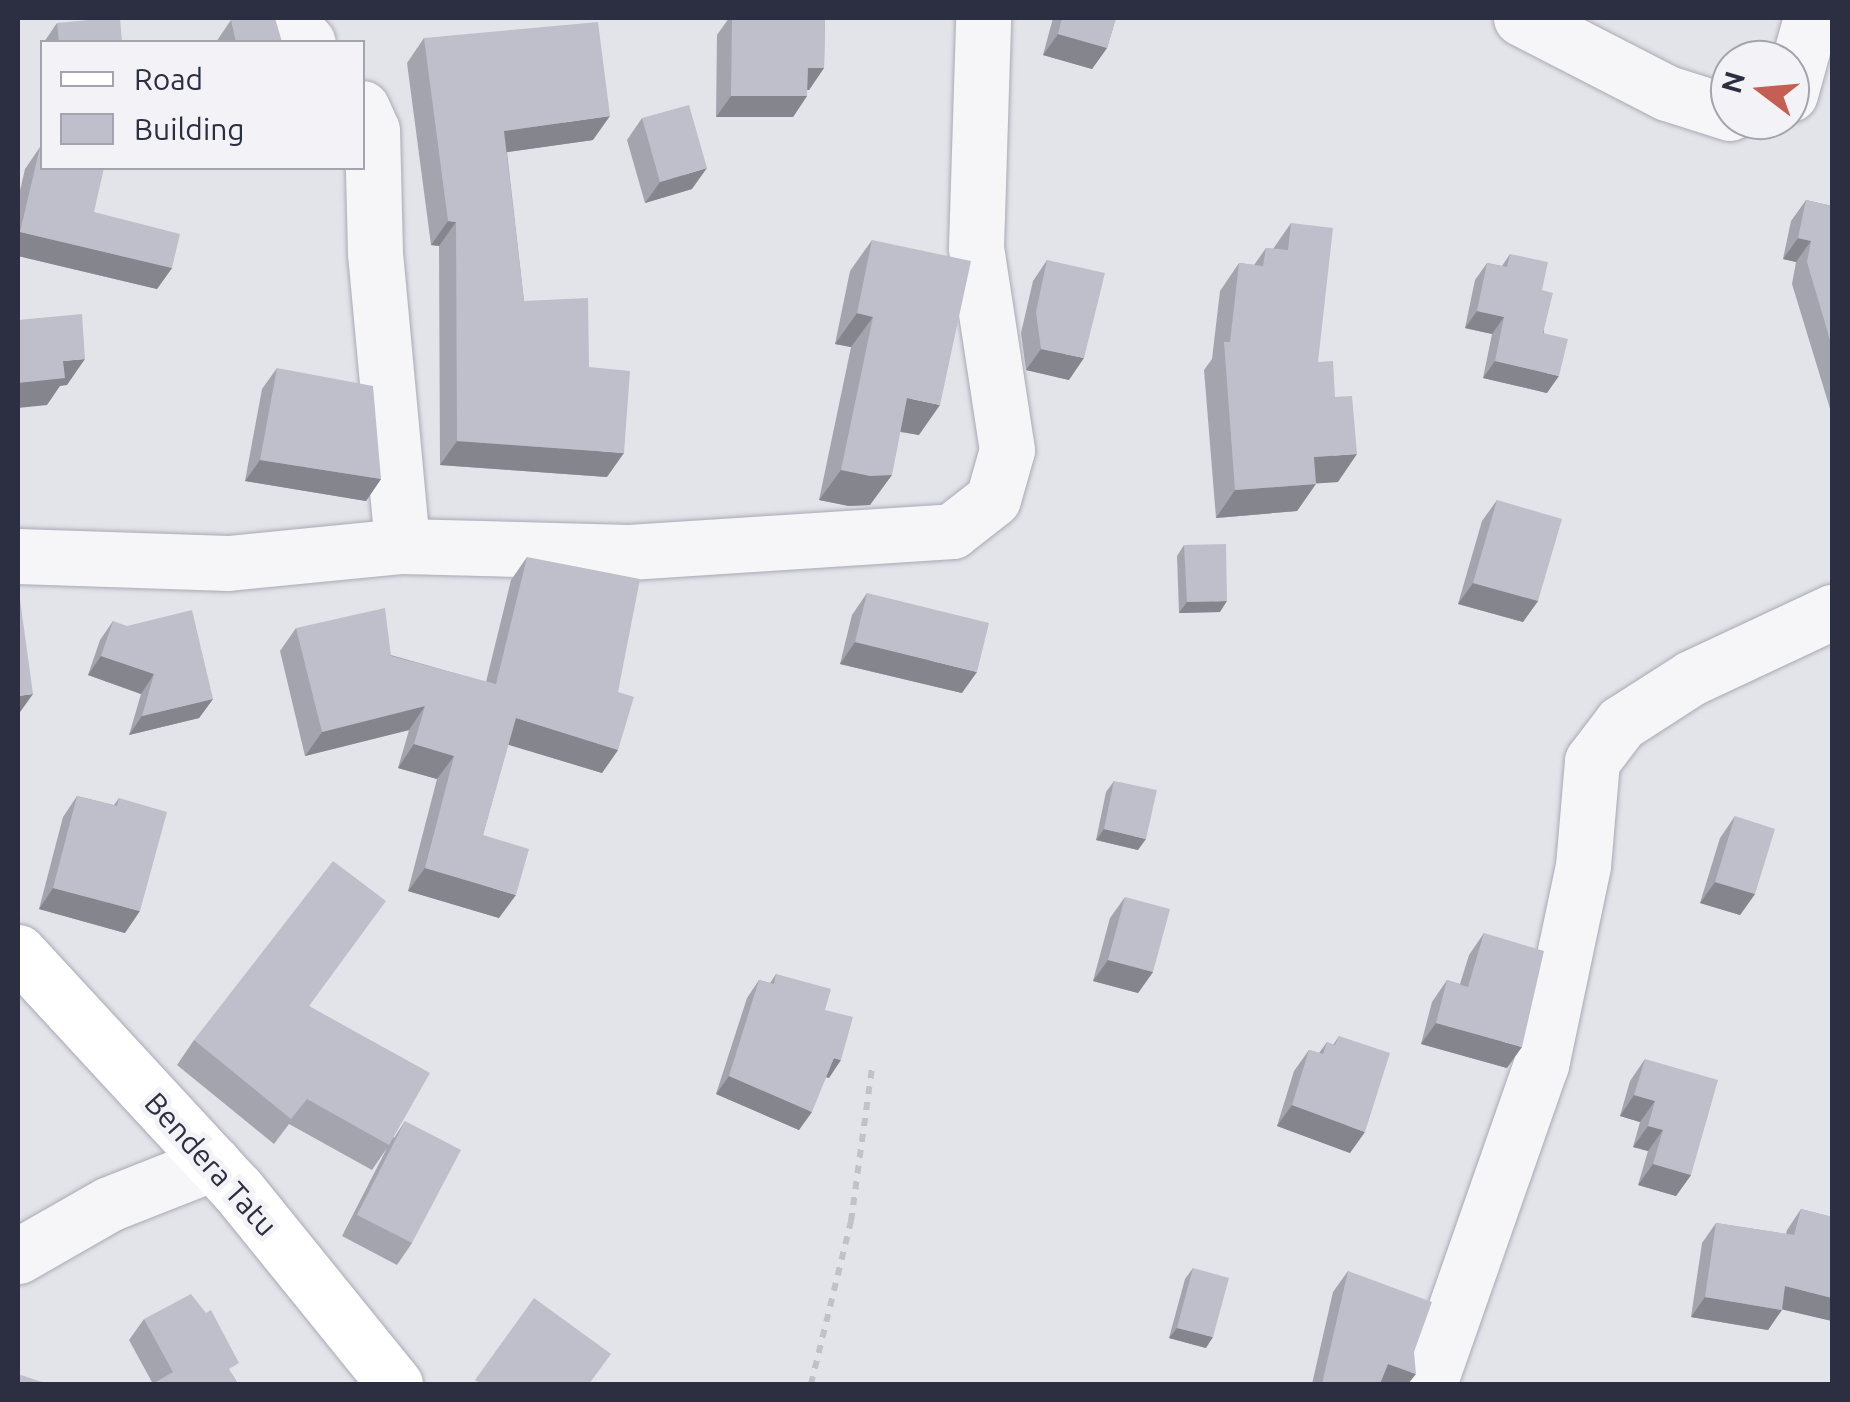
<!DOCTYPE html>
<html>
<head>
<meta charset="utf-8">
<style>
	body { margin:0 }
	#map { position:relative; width:1850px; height:1402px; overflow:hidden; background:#e3e4ea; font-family:Ubuntu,sans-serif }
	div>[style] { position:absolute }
	.path>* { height:6px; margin-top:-3px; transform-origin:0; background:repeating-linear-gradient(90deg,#c1c2c9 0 8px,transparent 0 16px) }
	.roads { filter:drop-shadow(0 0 2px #a8aab4) drop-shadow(0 0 2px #a8aab4) }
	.street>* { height:55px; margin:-27.5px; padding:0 27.5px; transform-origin:27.5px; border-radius:27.5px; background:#f6f6f9 }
	.secondary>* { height:55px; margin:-27.5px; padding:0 27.5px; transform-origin:27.5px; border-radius:27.5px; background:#fff }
	.wall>* { inset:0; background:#a3a4ae }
	.shaded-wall>* { inset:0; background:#85868d }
	.building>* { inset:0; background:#bebfca }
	span { translate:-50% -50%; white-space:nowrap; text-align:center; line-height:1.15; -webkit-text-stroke:10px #f3f3f7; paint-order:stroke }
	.street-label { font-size:30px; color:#2c2e41 }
	.frame { position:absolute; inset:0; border:20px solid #2c2e41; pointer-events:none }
	.legend { position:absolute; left:40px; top:40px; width:325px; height:130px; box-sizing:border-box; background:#f3f3f7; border:2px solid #a3a4ae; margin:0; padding:12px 18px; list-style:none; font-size:30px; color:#2c2e41 }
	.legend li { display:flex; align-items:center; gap:20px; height:50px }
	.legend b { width:50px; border:2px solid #a3a4ae }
	.north { position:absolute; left:1710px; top:40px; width:100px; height:100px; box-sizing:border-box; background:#f3f3f7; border:2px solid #a3a4ae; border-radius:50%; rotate:286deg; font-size:28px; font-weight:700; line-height:40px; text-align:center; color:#2c2e41 }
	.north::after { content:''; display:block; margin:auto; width:35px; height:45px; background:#c55e53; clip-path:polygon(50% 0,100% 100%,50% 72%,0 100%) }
</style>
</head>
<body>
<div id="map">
	<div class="path">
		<div style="left:811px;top:1384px;width:168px;rotate:-76.2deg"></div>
		<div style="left:851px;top:1221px;width:154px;rotate:-82.2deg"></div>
	</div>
	<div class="roads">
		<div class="street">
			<div style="left:285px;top:18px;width:33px;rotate:47deg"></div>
			<div style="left:1521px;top:18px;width:164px;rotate:27.2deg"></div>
			<div style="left:1667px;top:93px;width:66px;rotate:17.6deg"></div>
			<div style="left:1790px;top:94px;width:79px;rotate:-74.6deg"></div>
			<div style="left:362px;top:108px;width:24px;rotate:66deg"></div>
			<div style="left:372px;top:130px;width:123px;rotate:88.6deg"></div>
			<div style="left:375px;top:253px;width:294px;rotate:84.7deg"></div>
			<div style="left:18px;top:556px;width:210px;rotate:1.9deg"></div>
			<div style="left:228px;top:563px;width:175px;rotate:-5.6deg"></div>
			<div style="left:402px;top:546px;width:227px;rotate:1.5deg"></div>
			<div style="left:629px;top:552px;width:324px;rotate:-3.7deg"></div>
			<div style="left:952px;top:531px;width:52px;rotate:-38deg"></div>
			<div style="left:993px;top:499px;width:51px;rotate:-74.1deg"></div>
			<div style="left:1007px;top:450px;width:205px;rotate:-98.7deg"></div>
			<div style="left:976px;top:247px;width:229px;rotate:-88.2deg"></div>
			<div style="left:18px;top:1256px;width:105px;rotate:-29.7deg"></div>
			<div style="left:109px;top:1204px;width:112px;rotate:-21.5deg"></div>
			<div style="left:1429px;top:1384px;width:338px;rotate:-70.7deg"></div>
			<div style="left:1541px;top:1065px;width:203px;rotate:-78.1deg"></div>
			<div style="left:1583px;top:866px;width:105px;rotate:-85.1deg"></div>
			<div style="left:1592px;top:761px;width:48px;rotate:-52.7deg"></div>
			<div style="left:1621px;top:723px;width:83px;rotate:-32.7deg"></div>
			<div style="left:1691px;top:678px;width:156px;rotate:-25.1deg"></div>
		</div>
		<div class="secondary">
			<div style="left:18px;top:952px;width:323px;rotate:47.3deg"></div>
			<div style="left:237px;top:1189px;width:251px;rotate:51deg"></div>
		</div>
	</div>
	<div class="wall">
		<div style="clip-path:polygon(729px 18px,825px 18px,824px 68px,809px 90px,807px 90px,807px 96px,793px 117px,716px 117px,717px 35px)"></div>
		<div style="clip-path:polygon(1053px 18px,1116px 18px,1107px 48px,1092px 69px,1043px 55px)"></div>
		<div style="clip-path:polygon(231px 20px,282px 42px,216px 42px)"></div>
		<div style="clip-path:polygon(57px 23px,122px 42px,44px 42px)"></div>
		<div style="clip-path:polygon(424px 38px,593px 140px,507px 152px,524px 301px,589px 367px,607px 477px,440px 465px,439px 246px,431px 245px,407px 63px)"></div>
		<div style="clip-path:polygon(642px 118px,692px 189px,645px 203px,627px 140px)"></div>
		<div style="clip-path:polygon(40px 147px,94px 212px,172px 268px,157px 289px,18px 256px,18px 199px,25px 169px)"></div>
		<div style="clip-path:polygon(1806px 200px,1832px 206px,1832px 412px,1831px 412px,1792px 284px,1796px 262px,1783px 259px,1791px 221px)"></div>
		<div style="clip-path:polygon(1291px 223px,1318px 362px,1338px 482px,1316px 483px,1297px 511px,1216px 518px,1204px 370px,1212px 359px,1220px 291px,1239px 263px,1254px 265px,1266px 248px,1273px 249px)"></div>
		<div style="clip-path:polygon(872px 240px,919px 435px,900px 432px,870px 505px,849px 506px,819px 500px,851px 347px,835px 344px,850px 271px)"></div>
		<div style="clip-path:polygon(1510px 254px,1542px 290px,1547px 393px,1483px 378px,1492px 334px,1465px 328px,1475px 280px,1487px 263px,1502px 266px)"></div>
		<div style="clip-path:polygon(1047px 260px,1069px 380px,1026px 370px,1021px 333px,1033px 281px)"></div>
		<div style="clip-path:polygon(277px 368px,381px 479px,366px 501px,245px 481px,262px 389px)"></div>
		<div style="clip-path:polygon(1497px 500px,1538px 601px,1523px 622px,1458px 604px,1482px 521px)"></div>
		<div style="clip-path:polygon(1184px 545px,1220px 612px,1179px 613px,1177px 556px)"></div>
		<div style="clip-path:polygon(527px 557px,618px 692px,618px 750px,602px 773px,508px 744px,483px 835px,499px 918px,408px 891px,437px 779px,398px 768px,409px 730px,305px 756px,280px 651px,296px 628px,486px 682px,511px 580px)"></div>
		<div style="clip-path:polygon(867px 593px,962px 693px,840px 664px,852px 615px)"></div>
		<div style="clip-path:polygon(113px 621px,213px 699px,199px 718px,129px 735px,141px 694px,88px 675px,100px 640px)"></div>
		<div style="clip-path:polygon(1114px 781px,1138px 850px,1096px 840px,1106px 792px)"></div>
		<div style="clip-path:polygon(77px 796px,114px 805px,119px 798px,125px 933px,39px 909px,63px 817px)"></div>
		<div style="clip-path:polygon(1735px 816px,1755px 894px,1740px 915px,1700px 903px,1720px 838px)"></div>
		<div style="clip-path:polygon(1125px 897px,1153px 972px,1138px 993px,1093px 981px,1110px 918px)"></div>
		<div style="clip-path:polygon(1484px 933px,1507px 1068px,1421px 1044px,1432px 1002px,1447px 980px,1460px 984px,1469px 955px)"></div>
		<div style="clip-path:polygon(776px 974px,825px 1010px,829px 1078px,826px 1077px,799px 1130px,716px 1094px,747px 998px,759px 980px,770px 983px)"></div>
		<div style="clip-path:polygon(310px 1006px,394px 1138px,405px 1121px,412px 1243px,397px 1265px,342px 1236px,387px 1148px,372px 1170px,289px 1124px,274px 1144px,177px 1065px,194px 1040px)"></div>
		<div style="clip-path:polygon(1339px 1036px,1350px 1153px,1277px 1126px,1294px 1071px,1309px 1050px,1319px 1053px,1327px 1042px,1333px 1045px)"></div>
		<div style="clip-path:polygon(1645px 1059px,1691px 1175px,1676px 1196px,1638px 1185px,1648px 1151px,1633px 1147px,1640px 1122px,1620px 1116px,1630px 1081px)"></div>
		<div style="clip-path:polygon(1801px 1209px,1832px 1217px,1832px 1321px,1782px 1309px,1768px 1330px,1691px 1317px,1702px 1243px,1716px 1223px,1786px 1234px,1787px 1230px)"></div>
		<div style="clip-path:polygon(1193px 1268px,1206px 1348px,1169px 1338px,1185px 1279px)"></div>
		<div style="clip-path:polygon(1348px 1271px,1414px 1352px,1408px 1384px,1312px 1384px,1333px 1292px)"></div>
		<div style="clip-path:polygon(144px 1319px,232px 1374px,238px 1384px,153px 1384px,129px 1340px)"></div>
	</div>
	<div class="shaded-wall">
		<div style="clip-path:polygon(1058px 34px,1107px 48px,1092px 69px,1043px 55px)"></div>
		<div style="clip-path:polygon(808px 68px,824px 68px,809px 90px,793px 89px)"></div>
		<div style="clip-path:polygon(731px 96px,807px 96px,793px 117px,716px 117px)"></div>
		<div style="clip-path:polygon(610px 116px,593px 140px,487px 155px,504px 131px)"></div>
		<div style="clip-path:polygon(707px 168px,692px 189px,645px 203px,660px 182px)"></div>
		<div style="clip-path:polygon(448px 221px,456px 222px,439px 246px,431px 245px)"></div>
		<div style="clip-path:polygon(20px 232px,172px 268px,157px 289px,18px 256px,18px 235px)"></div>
		<div style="clip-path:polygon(1798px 238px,1811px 241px,1796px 262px,1783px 259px)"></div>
		<div style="clip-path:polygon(1477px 311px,1504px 317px,1492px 334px,1465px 328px)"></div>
		<div style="clip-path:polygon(857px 313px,873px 317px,851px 347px,835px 344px)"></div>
		<div style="clip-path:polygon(1041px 349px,1084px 358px,1069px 380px,1026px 370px)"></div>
		<div style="clip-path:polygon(85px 359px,67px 385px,60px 386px,47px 405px,18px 408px,18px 383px,63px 361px)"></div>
		<div style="clip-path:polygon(1495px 361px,1559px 376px,1547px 393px,1483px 378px)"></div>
		<div style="clip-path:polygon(907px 398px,940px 405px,919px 435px,886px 429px)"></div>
		<div style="clip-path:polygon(457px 441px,624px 453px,607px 477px,440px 465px)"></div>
		<div style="clip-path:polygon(1357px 454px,1338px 482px,1295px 485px,1314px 457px)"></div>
		<div style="clip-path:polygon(260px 460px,381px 479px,366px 501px,245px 481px)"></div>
		<div style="clip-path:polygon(841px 470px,892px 475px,870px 505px,849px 506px,819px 500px)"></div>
		<div style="clip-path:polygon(1316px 484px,1297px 511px,1216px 518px,1235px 490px)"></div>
		<div style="clip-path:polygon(1473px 583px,1538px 601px,1523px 622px,1458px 604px)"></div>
		<div style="clip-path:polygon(1227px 601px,1220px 612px,1179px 613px,1187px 602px)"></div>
		<div style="clip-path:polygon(855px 642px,977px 672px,962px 693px,840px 664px)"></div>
		<div style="clip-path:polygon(101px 656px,154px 674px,141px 694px,88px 675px)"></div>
		<div style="clip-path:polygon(33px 694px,18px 715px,18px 696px)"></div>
		<div style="clip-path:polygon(213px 699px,199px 718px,129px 735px,142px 716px)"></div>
		<div style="clip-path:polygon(425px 706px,409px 730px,305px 756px,322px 732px)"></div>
		<div style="clip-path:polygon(516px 718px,618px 750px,602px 773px,499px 742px)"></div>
		<div style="clip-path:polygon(414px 744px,454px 756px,437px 779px,398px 768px)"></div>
		<div style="clip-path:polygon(1104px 829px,1146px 839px,1138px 850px,1096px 840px)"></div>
		<div style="clip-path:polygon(425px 868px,516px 895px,499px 918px,408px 891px)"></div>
		<div style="clip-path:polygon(1715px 882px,1755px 894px,1740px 915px,1700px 903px)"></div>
		<div style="clip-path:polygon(53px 888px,140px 911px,125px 933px,39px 909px)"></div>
		<div style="clip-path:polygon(1108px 960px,1153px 972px,1138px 993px,1093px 981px)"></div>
		<div style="clip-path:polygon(1436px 1023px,1522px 1047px,1507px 1068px,1421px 1044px)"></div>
		<div style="clip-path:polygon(834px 1058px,841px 1060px,829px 1078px,822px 1076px)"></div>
		<div style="clip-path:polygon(729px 1076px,812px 1112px,799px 1130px,716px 1094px)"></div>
		<div style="clip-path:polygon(1634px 1095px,1655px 1101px,1640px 1122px,1620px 1116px)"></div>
		<div style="clip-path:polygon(1292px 1105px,1365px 1132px,1350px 1153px,1277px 1126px)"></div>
		<div style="clip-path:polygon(1648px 1126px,1663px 1130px,1648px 1151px,1633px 1147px)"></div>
		<div style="clip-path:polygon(1653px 1164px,1691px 1175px,1676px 1196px,1638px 1185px)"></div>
		<div style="clip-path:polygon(1785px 1286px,1832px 1298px,1832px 1321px,1771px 1307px)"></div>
		<div style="clip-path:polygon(1705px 1297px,1782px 1310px,1768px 1330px,1691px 1317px)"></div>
		<div style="clip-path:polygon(1177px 1328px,1213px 1337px,1206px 1348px,1169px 1338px)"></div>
		<div style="clip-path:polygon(1388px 1364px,1416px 1374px,1408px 1384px,1373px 1384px)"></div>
	</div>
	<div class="building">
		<div style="clip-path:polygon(109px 18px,120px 18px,122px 42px,59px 42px,57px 23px)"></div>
		<div style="clip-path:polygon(241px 18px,275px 18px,282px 42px,236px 42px,231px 20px)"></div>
		<div style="clip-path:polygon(732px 18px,825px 18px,824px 68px,808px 68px,807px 96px,731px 96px)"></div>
		<div style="clip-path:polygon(1062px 18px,1116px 18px,1107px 48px,1058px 34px)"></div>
		<div style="clip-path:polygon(598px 22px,610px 116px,504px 131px,524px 301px,588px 298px,589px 367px,630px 371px,624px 453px,457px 441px,456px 222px,448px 221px,424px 38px)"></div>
		<div style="clip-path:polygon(689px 105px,707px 168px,660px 182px,642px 118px)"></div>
		<div style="clip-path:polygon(40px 147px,42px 148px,42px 168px,104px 168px,94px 212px,180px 234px,172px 268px,20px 232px)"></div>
		<div style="clip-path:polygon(1806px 200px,1832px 206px,1832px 347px,1807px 262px,1811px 241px,1798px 238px)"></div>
		<div style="clip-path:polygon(1291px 223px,1333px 228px,1318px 362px,1333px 361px,1335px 397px,1352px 396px,1357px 454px,1314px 457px,1316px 484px,1235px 490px,1224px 342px,1230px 342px,1239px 263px,1263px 266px,1266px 248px,1288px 250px)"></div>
		<div style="clip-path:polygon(872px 240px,971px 261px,940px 405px,907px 398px,892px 475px,870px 476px,841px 470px,873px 317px,857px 313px)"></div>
		<div style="clip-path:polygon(1510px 254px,1548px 262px,1542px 290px,1553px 293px,1543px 333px,1568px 339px,1559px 376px,1495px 361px,1504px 317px,1477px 311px,1487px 263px,1507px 267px)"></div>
		<div style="clip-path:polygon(1047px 260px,1105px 273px,1084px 358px,1041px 349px,1036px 312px)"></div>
		<div style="clip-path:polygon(82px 314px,85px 359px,63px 361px,65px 378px,18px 383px,18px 320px)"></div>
		<div style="clip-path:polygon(277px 368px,373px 386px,381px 479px,260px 460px)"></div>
		<div style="clip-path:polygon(1497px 500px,1562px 519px,1538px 601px,1473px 583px)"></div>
		<div style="clip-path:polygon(1226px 544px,1227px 601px,1187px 602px,1184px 545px)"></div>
		<div style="clip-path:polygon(527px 557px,640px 579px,618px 692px,634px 697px,618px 750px,516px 718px,483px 835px,529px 849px,516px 895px,425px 868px,454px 756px,414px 744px,425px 706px,322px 732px,296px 628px,385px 608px,391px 656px,496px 684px)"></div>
		<div style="clip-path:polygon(19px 592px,33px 694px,18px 696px,18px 593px)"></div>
		<div style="clip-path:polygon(867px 593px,989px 623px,977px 672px,855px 642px)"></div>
		<div style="clip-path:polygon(192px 610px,213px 699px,142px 716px,154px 674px,101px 656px,113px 621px,127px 626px)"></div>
		<div style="clip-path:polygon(1114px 781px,1157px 790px,1146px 839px,1104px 829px)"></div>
		<div style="clip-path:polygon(77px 796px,117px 806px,119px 798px,167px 812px,140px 911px,53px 888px)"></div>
		<div style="clip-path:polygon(1735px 816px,1775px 829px,1755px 894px,1715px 882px)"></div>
		<div style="clip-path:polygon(333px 861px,386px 901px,309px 1006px,430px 1073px,389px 1145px,307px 1099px,291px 1119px,194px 1040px)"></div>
		<div style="clip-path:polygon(1125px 897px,1170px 909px,1153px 972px,1108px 960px)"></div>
		<div style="clip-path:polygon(1484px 933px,1544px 951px,1522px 1047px,1436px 1023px,1447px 980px,1468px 987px)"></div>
		<div style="clip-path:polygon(776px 974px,831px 989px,825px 1010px,853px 1017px,841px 1060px,834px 1058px,812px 1112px,729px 1076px,759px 980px,774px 984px)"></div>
		<div style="clip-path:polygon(1339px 1036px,1390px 1053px,1365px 1132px,1292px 1105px,1309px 1050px,1323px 1054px,1327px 1042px,1335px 1045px)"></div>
		<div style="clip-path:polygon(1645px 1059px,1718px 1080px,1691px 1175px,1653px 1164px,1663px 1130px,1648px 1126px,1655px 1101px,1634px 1095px)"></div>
		<div style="clip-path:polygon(405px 1121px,461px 1150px,412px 1243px,357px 1215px)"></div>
		<div style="clip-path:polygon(1801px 1209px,1832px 1217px,1832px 1298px,1785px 1286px,1782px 1310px,1705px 1297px,1716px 1223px,1794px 1235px)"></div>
		<div style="clip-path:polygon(1193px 1268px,1229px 1278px,1213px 1337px,1177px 1328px)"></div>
		<div style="clip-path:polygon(1348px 1271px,1432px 1302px,1414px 1352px,1416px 1374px,1388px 1364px,1380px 1384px,1322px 1384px)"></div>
		<div style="clip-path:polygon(191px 1294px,206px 1313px,211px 1310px,239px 1363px,229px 1369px,238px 1384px,155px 1384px,154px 1383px,173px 1372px,144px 1319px)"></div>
		<div style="clip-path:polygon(534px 1298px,611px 1354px,589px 1384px,481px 1384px,475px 1380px)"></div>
		<div style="clip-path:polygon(18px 1374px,48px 1384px,18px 1384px)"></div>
	</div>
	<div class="street-label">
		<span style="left:211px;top:1164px;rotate:48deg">Bendera Tatu</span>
	</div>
	<div class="frame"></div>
	<ul class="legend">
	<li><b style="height:12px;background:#fff"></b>Road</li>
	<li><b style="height:28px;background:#bebfca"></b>Building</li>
	</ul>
	<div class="north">N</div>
</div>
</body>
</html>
